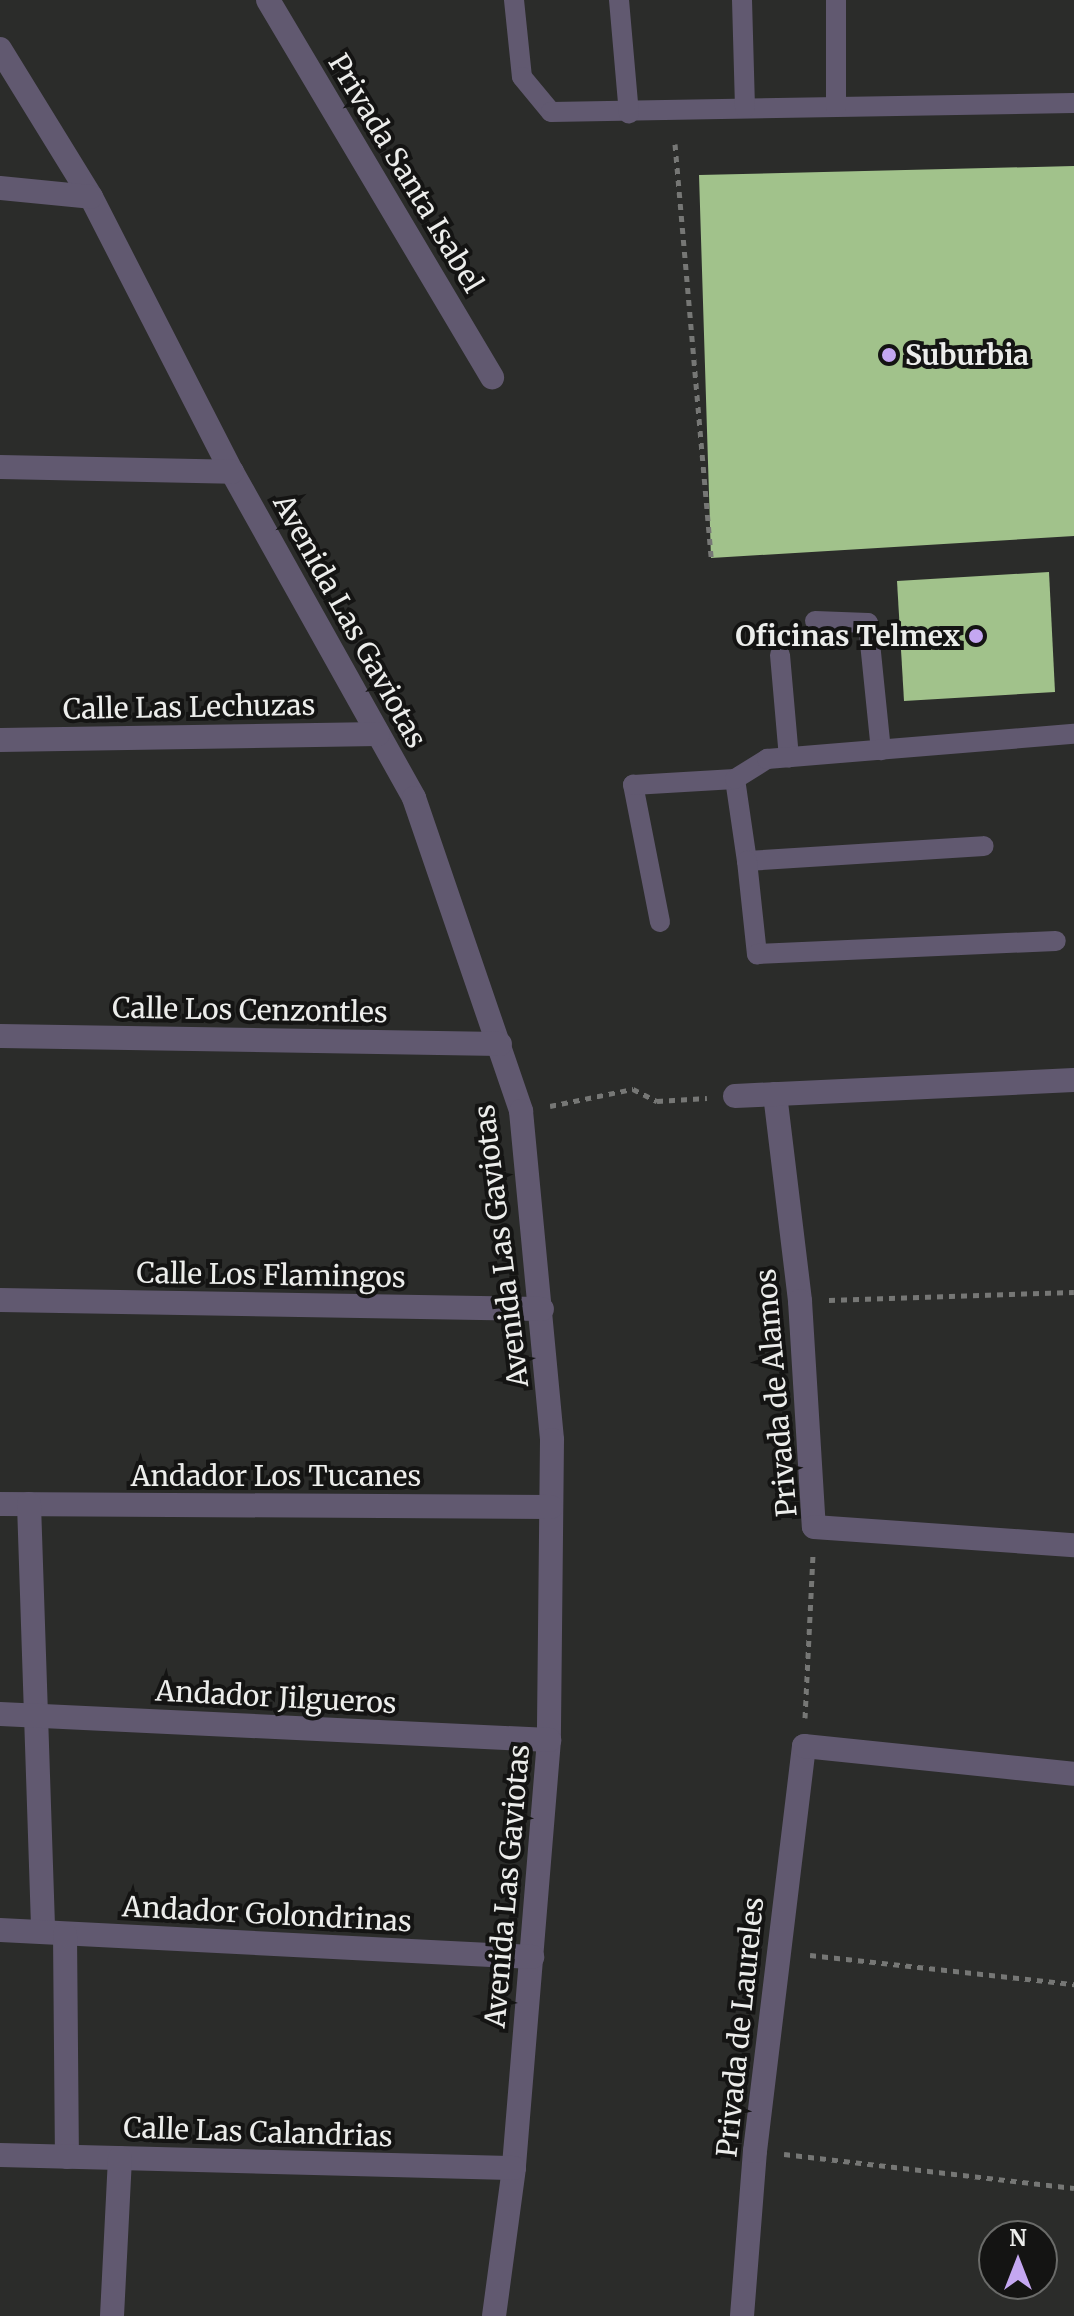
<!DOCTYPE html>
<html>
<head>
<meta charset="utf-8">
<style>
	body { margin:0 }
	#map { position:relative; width:1074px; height:2316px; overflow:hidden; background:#2b2c2a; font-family:Merriweather,serif }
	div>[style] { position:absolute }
	.building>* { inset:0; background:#a1c28b }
	.path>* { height:5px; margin-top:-2.5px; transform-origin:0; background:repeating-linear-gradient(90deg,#767775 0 6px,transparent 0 12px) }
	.service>* { height:20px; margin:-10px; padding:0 10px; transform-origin:10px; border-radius:10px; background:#615970 }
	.minor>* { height:24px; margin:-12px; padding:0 12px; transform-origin:12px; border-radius:12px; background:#615970 }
	.dots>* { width:22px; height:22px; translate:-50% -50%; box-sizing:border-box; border:4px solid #141413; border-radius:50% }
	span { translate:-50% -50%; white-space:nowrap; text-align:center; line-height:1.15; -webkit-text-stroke:8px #141413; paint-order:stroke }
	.street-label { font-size:28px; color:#ecedeb }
	.poi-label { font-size:28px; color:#ecedeb; font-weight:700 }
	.left { translate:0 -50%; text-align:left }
	.right { translate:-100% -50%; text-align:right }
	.north { position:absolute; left:978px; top:2220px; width:80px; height:80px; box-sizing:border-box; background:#141413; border:2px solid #6a6b69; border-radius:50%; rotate:0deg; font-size:22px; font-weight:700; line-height:32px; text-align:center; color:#ecedeb }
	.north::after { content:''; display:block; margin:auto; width:28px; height:36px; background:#c4a7f1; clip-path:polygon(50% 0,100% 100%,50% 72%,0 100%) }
</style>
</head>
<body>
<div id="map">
	<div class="building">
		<div style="clip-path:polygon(1074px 166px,1074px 536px,711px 558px,699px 175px)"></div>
		<div style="clip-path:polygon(1049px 572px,1055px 692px,904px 701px,897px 581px)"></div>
	</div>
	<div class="path">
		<div style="left:675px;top:144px;width:416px;rotate:85deg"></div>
		<div style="left:550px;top:1106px;width:85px;rotate:-11.6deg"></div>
		<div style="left:633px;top:1089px;width:27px;rotate:27deg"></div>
		<div style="left:657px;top:1101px;width:50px;rotate:-3.4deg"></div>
		<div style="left:829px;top:1300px;width:245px;rotate:-1.9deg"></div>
		<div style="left:805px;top:1718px;width:162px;rotate:-87.2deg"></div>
		<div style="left:810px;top:1955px;width:266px;rotate:6.3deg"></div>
		<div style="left:784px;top:2154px;width:292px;rotate:6.7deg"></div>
	</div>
	<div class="service">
		<div style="left:514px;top:0;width:77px;rotate:84.1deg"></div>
		<div style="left:522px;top:77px;width:45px;rotate:50.4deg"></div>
		<div style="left:551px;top:112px;width:523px;rotate:-0.99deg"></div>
		<div style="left:619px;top:0;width:114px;rotate:85deg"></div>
		<div style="left:742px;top:0;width:108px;rotate:88.4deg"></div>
		<div style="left:836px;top:0;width:107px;rotate:90deg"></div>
		<div style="left:815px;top:621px;width:53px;rotate:2.2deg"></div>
		<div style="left:868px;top:623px;width:128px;rotate:84.2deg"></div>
		<div style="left:780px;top:655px;width:103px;rotate:85deg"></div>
		<div style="left:735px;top:779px;width:83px;rotate:81.7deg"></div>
		<div style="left:747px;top:861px;width:237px;rotate:-3.6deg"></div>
		<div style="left:747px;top:861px;width:94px;rotate:83.9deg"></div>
		<div style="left:757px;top:954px;width:299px;rotate:-2.5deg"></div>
		<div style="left:660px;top:922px;width:140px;rotate:-101.1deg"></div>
		<div style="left:633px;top:785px;width:102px;rotate:-3.4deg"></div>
		<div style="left:735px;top:779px;width:38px;rotate:-32deg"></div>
		<div style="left:767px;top:759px;width:308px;rotate:-4.7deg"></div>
	</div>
	<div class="minor">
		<div style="left:268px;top:0;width:439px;rotate:59.3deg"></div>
		<div style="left:0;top:49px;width:174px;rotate:58.4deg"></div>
		<div style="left:91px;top:197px;width:309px;rotate:62.9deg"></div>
		<div style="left:232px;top:472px;width:373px;rotate:60.8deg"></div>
		<div style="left:414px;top:798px;width:331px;rotate:71.1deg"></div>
		<div style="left:521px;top:1111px;width:330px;rotate:84.6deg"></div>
		<div style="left:552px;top:1440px;width:300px;rotate:90.6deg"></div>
		<div style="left:549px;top:1740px;width:429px;rotate:94.7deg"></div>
		<div style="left:514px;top:2168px;width:149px;rotate:97.7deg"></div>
		<div style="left:0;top:188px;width:91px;rotate:5.6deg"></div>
		<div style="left:0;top:467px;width:232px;rotate:1.2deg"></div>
		<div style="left:0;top:740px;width:378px;rotate:-0.9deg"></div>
		<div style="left:0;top:1036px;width:500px;rotate:0.92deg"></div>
		<div style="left:775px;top:1094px;width:209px;rotate:83.1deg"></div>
		<div style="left:800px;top:1301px;width:226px;rotate:86.5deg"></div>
		<div style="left:814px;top:1527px;width:261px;rotate:4deg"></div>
		<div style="left:735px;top:1096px;width:339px;rotate:-2.7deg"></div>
		<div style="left:0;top:1300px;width:542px;rotate:0.95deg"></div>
		<div style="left:0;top:1504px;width:551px;rotate:0.31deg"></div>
		<div style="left:29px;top:1504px;width:428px;rotate:88.1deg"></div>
		<div style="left:0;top:1714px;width:550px;rotate:2.71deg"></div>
		<div style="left:0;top:1930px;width:533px;rotate:2.91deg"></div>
		<div style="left:65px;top:1934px;width:223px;rotate:89.5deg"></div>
		<div style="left:0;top:2155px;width:514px;rotate:1.45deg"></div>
		<div style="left:112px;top:2316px;width:158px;rotate:-87.1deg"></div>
		<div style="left:742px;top:2316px;width:166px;rotate:-85.5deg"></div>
		<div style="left:755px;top:2151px;width:408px;rotate:-83.1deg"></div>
		<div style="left:804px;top:1746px;width:271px;rotate:5.9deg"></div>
	</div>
	<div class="dots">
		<div style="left:889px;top:355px;background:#c4a7f1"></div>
		<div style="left:976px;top:636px;background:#c4a7f1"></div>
	</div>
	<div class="street-label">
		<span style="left:406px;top:173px;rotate:59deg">Privada Santa Isabel</span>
		<span style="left:350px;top:621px;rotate:61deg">Avenida Las Gaviotas</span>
		<span style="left:189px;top:707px;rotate:-1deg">Calle Las Lechuzas</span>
		<span style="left:250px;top:1010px;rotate:1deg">Calle Los Cenzontles</span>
		<span style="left:501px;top:1246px;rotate:-97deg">Avenida Las Gaviotas</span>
		<span style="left:271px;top:1275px;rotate:1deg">Calle Los Flamingos</span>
		<span style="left:776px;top:1393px;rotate:-95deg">Privada de Alamos</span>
		<span style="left:276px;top:1476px">Andador Los Tucanes</span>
		<span style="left:276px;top:1697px;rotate:3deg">Andador Jilgueros</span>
		<span style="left:507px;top:1886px;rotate:-85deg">Avenida Las Gaviotas</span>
		<span style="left:267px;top:1914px;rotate:3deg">Andador Golondrinas</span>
		<span style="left:740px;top:2027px;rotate:-84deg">Privada de Laureles</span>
		<span style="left:258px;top:2132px;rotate:2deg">Calle Las Calandrias</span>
	</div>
	<div class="poi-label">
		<span class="left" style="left:905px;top:355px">Suburbia</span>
		<span class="right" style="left:960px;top:636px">Oficinas Telmex</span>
	</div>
	<div class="north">N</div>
</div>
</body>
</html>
